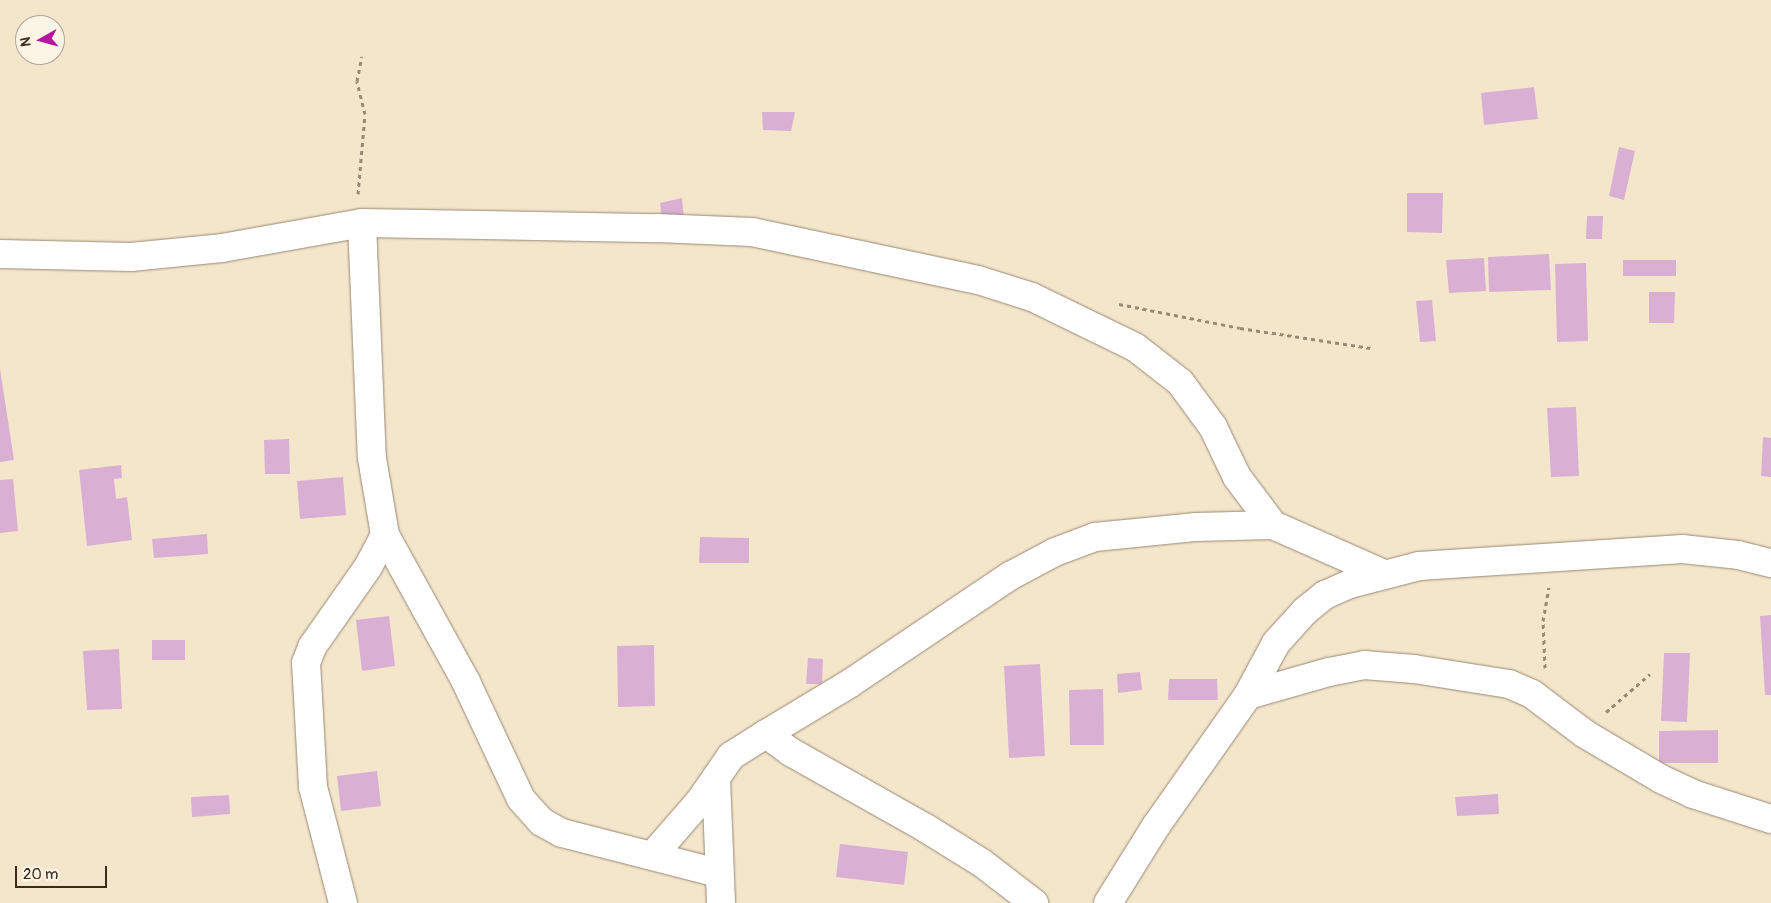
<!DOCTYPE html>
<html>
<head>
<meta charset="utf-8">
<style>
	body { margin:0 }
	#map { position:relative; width:1771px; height:903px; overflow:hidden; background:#f4e6cb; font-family:Pangolin,sans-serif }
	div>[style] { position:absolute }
	.building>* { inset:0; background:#d9b0d4 }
	.path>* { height:3px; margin-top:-1.5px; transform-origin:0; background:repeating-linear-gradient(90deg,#988874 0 4px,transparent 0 8px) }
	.roads { filter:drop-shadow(0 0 1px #988874) drop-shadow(0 0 1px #988874) }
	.minor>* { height:28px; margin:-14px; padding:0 14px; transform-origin:14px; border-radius:14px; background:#fff }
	span { translate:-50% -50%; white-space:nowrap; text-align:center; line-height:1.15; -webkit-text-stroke:4.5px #fcf5e5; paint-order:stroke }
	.north { position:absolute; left:15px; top:15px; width:50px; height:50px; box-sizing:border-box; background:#fcf5e5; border:1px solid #afa495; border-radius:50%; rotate:263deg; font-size:14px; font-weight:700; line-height:20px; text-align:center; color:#3b2a1e }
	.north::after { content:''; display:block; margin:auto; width:18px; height:22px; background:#b5179e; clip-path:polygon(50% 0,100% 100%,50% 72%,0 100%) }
	.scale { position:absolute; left:15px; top:866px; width:92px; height:22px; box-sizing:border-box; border:2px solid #3b2a1e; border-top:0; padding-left:6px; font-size:15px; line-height:18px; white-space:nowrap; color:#3b2a1e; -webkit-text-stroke:4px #fcf5e5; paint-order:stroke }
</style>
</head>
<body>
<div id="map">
	<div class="building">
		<div style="clip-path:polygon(1534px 87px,1538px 119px,1484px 125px,1481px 93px)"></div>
		<div style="clip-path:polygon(762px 112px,795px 112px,791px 131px,763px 130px)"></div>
		<div style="clip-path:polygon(1619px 147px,1635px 151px,1624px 200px,1609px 196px)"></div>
		<div style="clip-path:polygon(1407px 193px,1443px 193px,1442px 233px,1407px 232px)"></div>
		<div style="clip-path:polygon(682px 198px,684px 219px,662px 219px,660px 203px)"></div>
		<div style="clip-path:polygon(1587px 216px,1603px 216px,1602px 239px,1586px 239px)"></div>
		<div style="clip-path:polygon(1549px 254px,1551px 290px,1489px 292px,1488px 257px)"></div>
		<div style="clip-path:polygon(1484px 258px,1486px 291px,1449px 293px,1446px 260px)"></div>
		<div style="clip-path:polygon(1623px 260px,1676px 260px,1676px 276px,1623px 276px)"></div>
		<div style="clip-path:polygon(1586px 263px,1588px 341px,1557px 342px,1555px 264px)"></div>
		<div style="clip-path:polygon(1649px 292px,1675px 292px,1674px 323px,1649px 323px)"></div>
		<div style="clip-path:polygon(1432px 300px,1436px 341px,1420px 342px,1416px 301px)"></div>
		<div style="clip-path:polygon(0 369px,14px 460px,0 462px)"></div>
		<div style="clip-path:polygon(1576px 407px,1579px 476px,1551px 477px,1547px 408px)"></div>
		<div style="clip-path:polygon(1763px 437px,1771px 438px,1771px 477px,1761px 476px)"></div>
		<div style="clip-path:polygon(289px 439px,290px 474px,265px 474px,264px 440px)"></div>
		<div style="clip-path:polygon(121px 465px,122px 478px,114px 479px,116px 499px,127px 497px,132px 540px,87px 546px,79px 470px)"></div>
		<div style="clip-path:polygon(343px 477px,346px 515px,300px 519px,297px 481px)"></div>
		<div style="clip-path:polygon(13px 479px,18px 531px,0 533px,0 480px)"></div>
		<div style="clip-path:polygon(207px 534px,208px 554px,154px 558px,152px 539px)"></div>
		<div style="clip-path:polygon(700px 537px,749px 538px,749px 563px,699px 563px)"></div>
		<div style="clip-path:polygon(1771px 615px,1771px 695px,1765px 695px,1760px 616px)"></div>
		<div style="clip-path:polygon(389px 616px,395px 666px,362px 671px,356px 620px)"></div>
		<div style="clip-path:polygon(152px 640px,185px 640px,185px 660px,152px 660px)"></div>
		<div style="clip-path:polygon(654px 645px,655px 706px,618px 707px,617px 646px)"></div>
		<div style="clip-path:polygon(119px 649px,122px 709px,87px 710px,83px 651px)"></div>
		<div style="clip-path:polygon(1664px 653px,1690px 653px,1687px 722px,1661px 721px)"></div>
		<div style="clip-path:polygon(808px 658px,823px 659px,822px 684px,806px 684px)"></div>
		<div style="clip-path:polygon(1040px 664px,1045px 756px,1009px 758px,1004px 666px)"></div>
		<div style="clip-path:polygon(1140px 672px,1142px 690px,1118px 693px,1117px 674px)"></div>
		<div style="clip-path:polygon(1169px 679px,1217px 679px,1218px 700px,1168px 700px)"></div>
		<div style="clip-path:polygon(1103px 689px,1104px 745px,1070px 745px,1069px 690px)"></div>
		<div style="clip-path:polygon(1718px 730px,1718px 763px,1659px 763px,1659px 731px)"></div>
		<div style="clip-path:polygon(377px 771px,381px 806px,341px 811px,337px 776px)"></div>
		<div style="clip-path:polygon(1498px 794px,1499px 814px,1457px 816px,1455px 797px)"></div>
		<div style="clip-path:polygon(229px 795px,230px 814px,192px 817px,191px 797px)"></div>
		<div style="clip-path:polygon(840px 844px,908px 852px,904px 885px,836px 877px)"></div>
	</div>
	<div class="path">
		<div style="left:358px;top:194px;width:80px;rotate:-85deg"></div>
		<div style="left:365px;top:114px;width:34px;rotate:-104deg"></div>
		<div style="left:357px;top:81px;width:25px;rotate:-79deg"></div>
		<div style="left:1119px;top:304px;width:123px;rotate:11.2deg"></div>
		<div style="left:1240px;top:328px;width:132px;rotate:8.7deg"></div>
		<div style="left:1545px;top:668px;width:47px;rotate:-92.4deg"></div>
		<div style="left:1543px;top:621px;width:34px;rotate:-80deg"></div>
		<div style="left:1606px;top:712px;width:58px;rotate:-40.8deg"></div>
	</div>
	<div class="roads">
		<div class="minor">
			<div style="left:362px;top:223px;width:235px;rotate:87.6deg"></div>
			<div style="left:372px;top:458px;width:78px;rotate:80.4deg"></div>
			<div style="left:385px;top:535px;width:168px;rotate:61.1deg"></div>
			<div style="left:466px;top:682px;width:129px;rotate:64.8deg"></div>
			<div style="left:521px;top:799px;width:31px;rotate:48deg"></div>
			<div style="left:542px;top:822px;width:23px;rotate:29deg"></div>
			<div style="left:562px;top:833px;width:161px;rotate:14.4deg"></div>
			<div style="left:0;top:254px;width:131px;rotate:1.3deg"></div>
			<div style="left:131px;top:257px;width:91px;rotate:-5.6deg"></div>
			<div style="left:222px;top:248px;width:142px;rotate:-10.1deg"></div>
			<div style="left:362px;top:223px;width:295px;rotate:1deg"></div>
			<div style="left:657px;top:228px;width:95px;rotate:2.4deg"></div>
			<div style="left:752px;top:232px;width:231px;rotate:12deg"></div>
			<div style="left:978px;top:280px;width:57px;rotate:17.5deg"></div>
			<div style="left:1032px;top:297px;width:114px;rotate:25.9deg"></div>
			<div style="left:1135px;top:347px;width:57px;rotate:37.9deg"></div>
			<div style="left:1180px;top:382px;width:56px;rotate:53.7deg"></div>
			<div style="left:1213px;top:427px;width:55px;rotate:64.4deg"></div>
			<div style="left:1237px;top:477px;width:60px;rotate:53.1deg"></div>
			<div style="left:1273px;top:525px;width:121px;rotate:23.8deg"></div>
			<div style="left:1248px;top:695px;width:84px;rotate:-15.9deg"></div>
			<div style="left:1329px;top:672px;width:36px;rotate:-11deg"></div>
			<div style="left:1364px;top:665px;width:50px;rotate:4.6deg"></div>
			<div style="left:1414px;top:669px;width:96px;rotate:9deg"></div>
			<div style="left:1509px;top:684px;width:25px;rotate:23deg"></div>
			<div style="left:1532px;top:694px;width:66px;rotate:37deg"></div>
			<div style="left:1585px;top:734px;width:88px;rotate:30.6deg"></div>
			<div style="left:1661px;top:779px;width:35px;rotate:25deg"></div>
			<div style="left:1693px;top:794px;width:82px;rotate:17.8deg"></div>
			<div style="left:766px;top:734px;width:97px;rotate:-31.1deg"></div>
			<div style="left:849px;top:684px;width:194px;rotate:-33.9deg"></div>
			<div style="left:1010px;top:576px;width:51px;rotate:-28.1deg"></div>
			<div style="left:1055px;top:552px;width:43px;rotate:-20.6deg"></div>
			<div style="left:1095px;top:537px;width:100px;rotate:-5.7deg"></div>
			<div style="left:1195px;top:527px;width:78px;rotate:-1.5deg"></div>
			<div style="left:716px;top:778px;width:125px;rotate:87.7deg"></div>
			<div style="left:653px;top:855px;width:72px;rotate:-49deg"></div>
			<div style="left:700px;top:801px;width:55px;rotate:-55.4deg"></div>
			<div style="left:731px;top:756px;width:41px;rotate:-32.2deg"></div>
			<div style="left:766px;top:734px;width:29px;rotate:36deg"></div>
			<div style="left:789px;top:751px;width:155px;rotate:29.4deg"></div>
			<div style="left:924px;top:827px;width:68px;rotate:31.8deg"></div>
			<div style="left:982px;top:863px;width:66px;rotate:37.6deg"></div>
			<div style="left:343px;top:903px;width:120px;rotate:-104.5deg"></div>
			<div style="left:313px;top:787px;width:124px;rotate:-93.2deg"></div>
			<div style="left:306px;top:663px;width:17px;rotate:-69deg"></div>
			<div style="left:312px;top:647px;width:98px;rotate:-55deg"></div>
			<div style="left:368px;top:567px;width:36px;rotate:-62deg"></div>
			<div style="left:1108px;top:903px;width:91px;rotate:-58.1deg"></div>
			<div style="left:1156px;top:826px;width:160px;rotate:-54.9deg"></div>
			<div style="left:1248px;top:695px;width:59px;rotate:-61.7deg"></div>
			<div style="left:1276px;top:643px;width:43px;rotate:-47.8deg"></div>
			<div style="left:1305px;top:611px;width:26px;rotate:-39deg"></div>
			<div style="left:1325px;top:595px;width:27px;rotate:-24deg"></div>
			<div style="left:1350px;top:584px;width:71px;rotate:-14.6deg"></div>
			<div style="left:1419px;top:566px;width:264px;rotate:-3.7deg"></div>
			<div style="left:1682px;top:549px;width:56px;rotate:6.1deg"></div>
			<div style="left:1738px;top:555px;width:34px;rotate:14deg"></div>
		</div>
	</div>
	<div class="north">N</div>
	<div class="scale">20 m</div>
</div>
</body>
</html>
